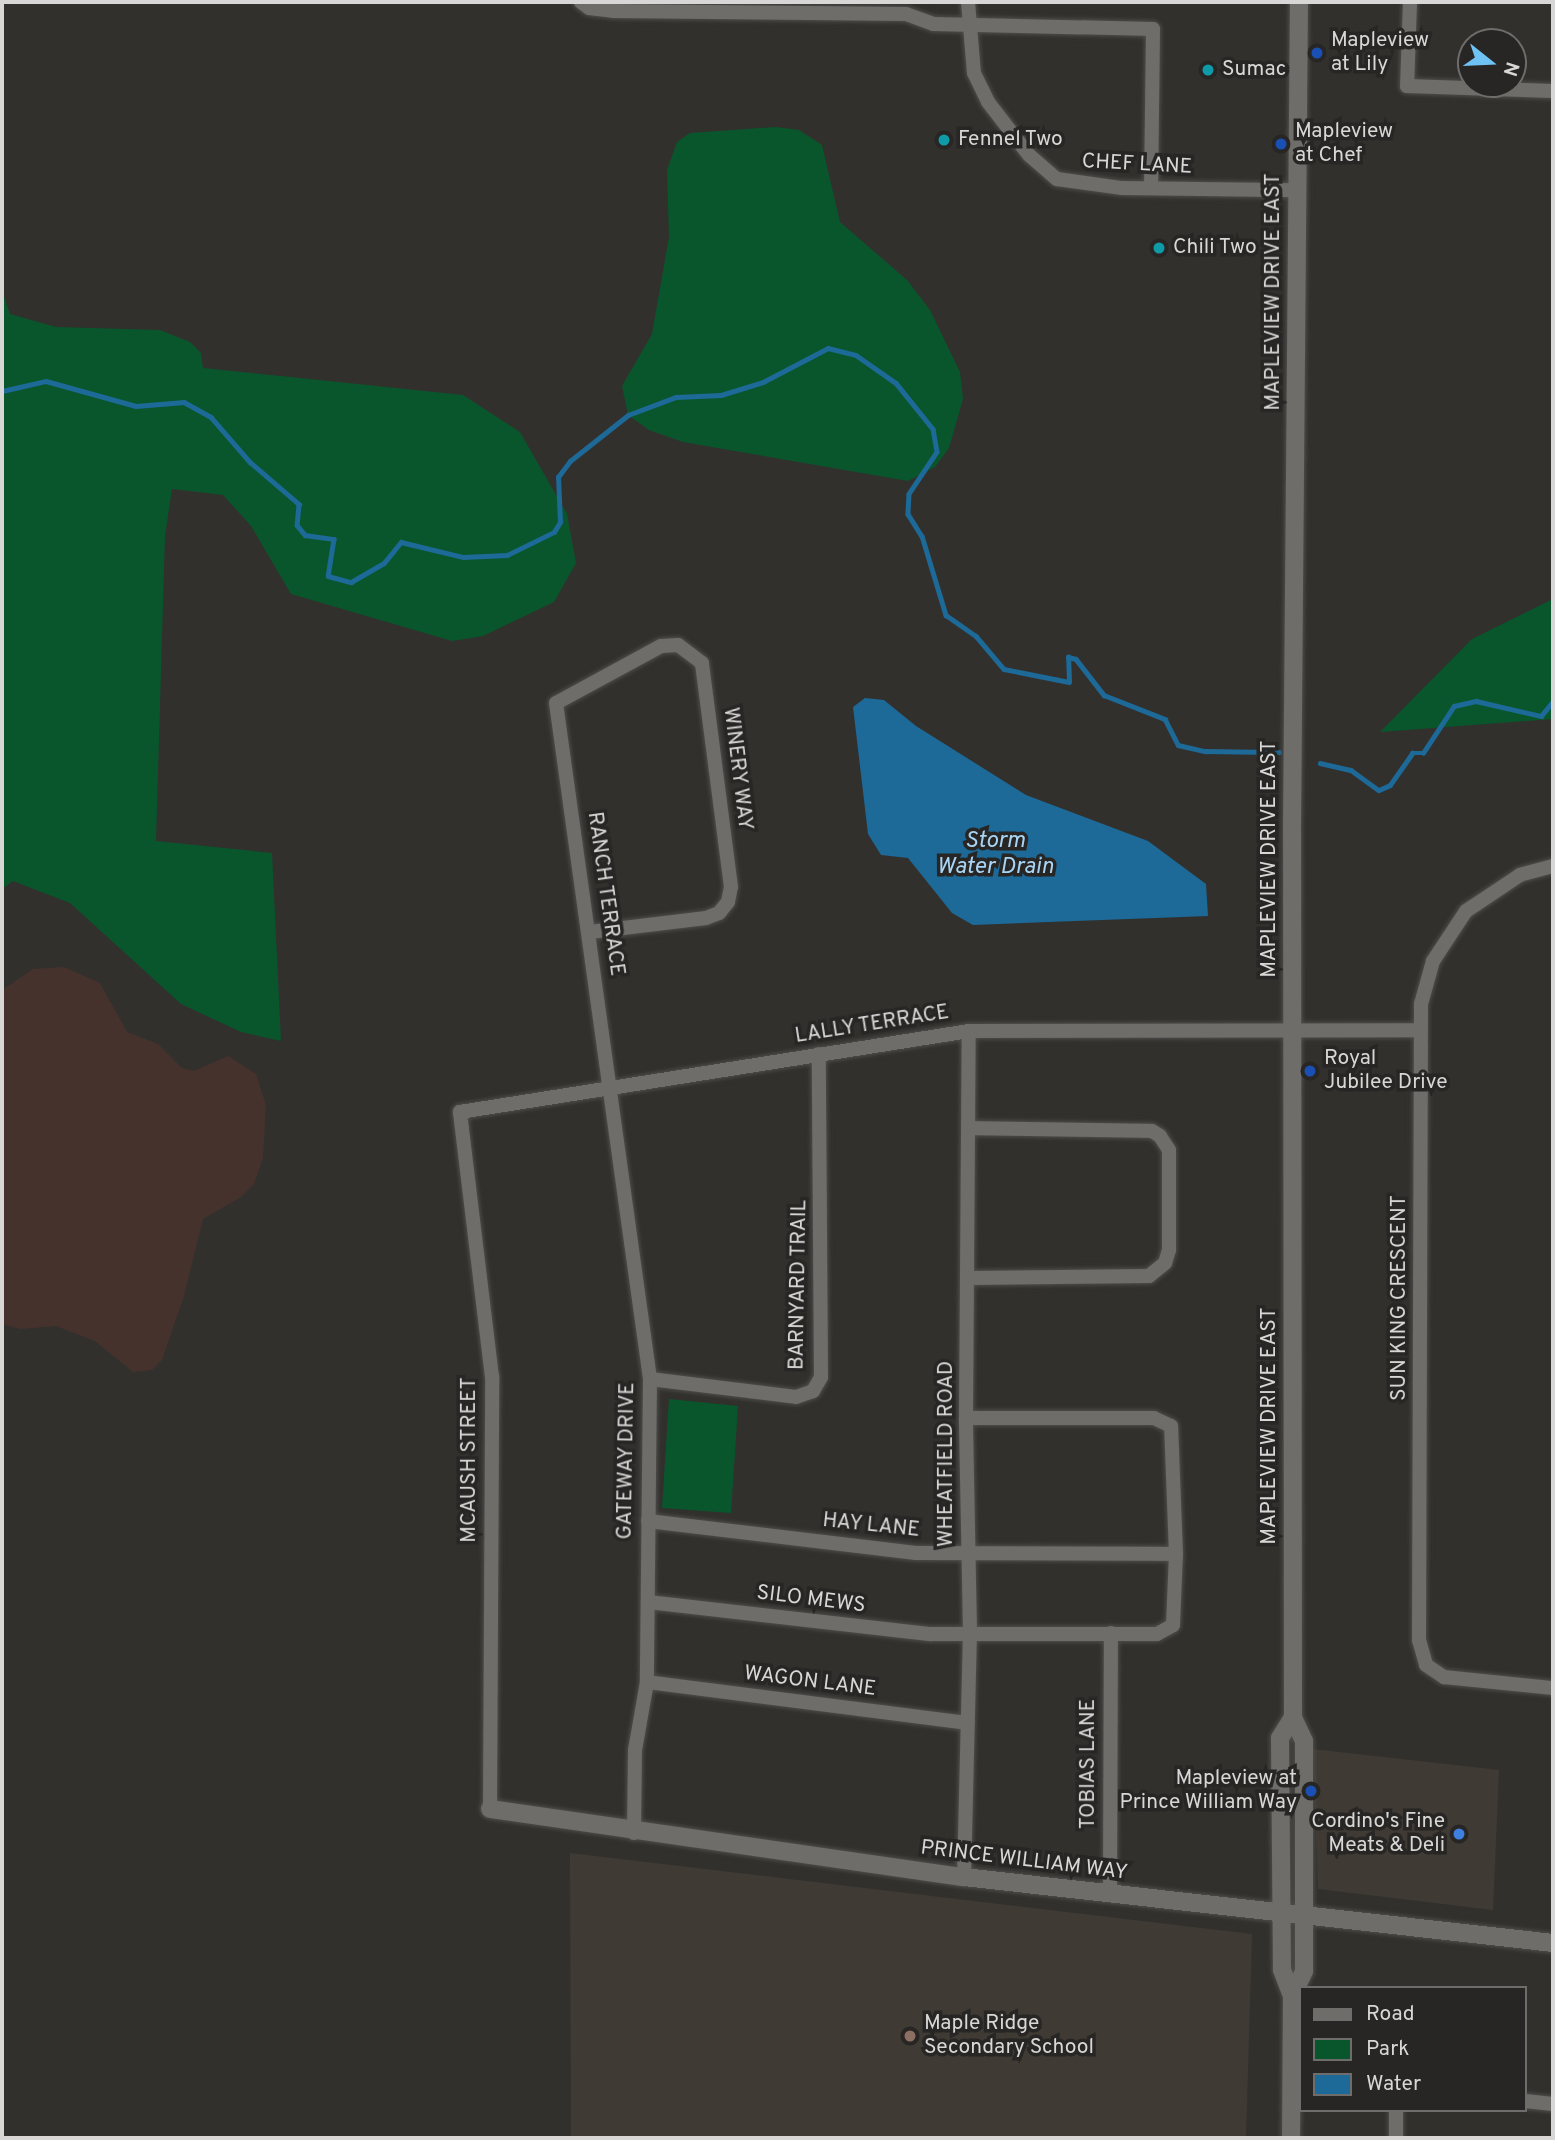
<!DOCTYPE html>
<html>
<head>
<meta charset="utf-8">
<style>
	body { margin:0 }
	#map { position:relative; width:1555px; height:2140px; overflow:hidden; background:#31302d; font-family:Overpass,sans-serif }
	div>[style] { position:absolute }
	.built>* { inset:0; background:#3f3a33 }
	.industrial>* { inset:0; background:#46322d }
	.green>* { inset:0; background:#09562c }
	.water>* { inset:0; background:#1d6998 }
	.stream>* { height:4.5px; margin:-2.25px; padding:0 2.25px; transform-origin:2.25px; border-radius:2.25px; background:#1d6998 }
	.roads { filter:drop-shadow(0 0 2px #4e4d4b) drop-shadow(0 0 2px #4e4d4b) }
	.minor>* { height:14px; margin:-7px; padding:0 7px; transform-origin:7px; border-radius:7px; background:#6f6d6a }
	.tertiary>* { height:18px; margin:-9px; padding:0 9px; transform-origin:9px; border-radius:9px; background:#6f6d6a }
	.secondary>* { height:18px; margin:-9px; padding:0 9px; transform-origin:9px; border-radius:9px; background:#6f6d6a }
	.dots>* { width:19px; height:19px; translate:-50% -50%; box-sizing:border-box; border:4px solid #272624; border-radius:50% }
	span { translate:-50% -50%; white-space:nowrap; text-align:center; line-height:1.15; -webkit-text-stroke:7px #272624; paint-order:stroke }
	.poi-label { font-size:21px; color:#d8d7d5 }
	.left { translate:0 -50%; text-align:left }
	.right { translate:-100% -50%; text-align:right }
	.street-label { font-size:21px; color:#d8d7d5 }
	.water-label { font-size:23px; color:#a9d4f4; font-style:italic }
	.frame { position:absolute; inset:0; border:4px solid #d8d7d5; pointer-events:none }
	.legend { position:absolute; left:1299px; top:1986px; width:228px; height:126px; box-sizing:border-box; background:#272624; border:2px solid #6e6d6b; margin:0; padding:9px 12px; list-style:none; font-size:21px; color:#d8d7d5 }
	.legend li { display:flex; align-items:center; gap:14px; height:35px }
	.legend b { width:35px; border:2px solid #6e6d6b }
	.north { position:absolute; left:1457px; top:28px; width:70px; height:70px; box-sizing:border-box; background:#272624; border:2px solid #6e6d6b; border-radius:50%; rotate:108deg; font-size:19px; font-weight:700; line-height:28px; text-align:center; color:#d8d7d5 }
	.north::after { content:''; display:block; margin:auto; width:24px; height:32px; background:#6fc2f4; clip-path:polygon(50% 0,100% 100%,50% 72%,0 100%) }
</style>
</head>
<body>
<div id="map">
	<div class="built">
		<div style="clip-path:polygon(1313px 1749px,1499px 1770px,1493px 1910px,1318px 1889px)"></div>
		<div style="clip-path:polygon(570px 1853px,1252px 1934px,1246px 2138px,571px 2138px)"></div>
	</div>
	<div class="industrial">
		<div style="clip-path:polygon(64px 967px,100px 983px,127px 1032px,158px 1044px,182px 1068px,194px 1071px,228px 1056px,256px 1074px,266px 1105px,263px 1158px,254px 1184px,241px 1197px,203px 1219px,184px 1296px,162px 1360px,152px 1370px,133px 1372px,95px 1341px,56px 1326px,20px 1329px,2px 1324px,2px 990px,33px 969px)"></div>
	</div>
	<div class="green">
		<div style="clip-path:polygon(776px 127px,799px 130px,822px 145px,840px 222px,907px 280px,930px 310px,960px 372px,963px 399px,949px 448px,935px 467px,908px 481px,683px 442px,649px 430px,628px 415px,622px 386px,652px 334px,669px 237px,667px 170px,677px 142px,690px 133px)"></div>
		<div style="clip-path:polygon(2px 291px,10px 314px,56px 327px,160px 330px,190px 342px,201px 353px,203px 368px,463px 395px,520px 432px,567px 514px,576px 563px,554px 602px,483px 636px,452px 641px,291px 594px,251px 526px,223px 495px,172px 489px,165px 536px,156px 841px,272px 853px,281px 1041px,241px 1032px,181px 1004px,70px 903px,13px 881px,2px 889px)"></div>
		<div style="clip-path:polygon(1553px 599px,1553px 719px,1380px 732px,1472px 639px)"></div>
		<div style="clip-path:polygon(669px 1399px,738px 1406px,731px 1513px,662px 1508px)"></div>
	</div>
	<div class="water">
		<div style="clip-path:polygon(865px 698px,884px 700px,916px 726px,1026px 795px,1148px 841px,1206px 884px,1208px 916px,973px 925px,952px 913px,908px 858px,881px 855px,868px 834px,853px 707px)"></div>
	</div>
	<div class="stream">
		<div style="left:2px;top:391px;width:45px;rotate:-12.8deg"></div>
		<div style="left:46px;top:381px;width:93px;rotate:15.5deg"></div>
		<div style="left:136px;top:406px;width:48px;rotate:-4.8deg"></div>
		<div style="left:184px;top:402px;width:31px;rotate:29deg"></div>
		<div style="left:211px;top:417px;width:60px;rotate:49.1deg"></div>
		<div style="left:250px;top:462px;width:65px;rotate:40.6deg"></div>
		<div style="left:299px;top:504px;width:21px;rotate:95deg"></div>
		<div style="left:297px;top:525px;width:13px;rotate:51deg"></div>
		<div style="left:305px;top:535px;width:29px;rotate:8deg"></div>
		<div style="left:334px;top:539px;width:37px;rotate:99deg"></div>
		<div style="left:328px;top:576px;width:24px;rotate:15deg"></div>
		<div style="left:351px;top:582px;width:38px;rotate:-30deg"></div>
		<div style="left:384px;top:563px;width:27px;rotate:-51deg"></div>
		<div style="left:401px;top:542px;width:64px;rotate:13.6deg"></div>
		<div style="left:463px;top:557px;width:44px;rotate:-2.6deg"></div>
		<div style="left:507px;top:555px;width:52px;rotate:-26.1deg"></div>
		<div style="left:554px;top:532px;width:12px;rotate:-59deg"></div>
		<div style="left:560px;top:522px;width:45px;rotate:-92.5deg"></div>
		<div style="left:558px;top:477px;width:20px;rotate:-53deg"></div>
		<div style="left:570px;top:461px;width:74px;rotate:-38.4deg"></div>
		<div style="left:628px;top:415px;width:51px;rotate:-20.6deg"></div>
		<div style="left:676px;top:397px;width:45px;rotate:-2.5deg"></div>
		<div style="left:721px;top:395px;width:44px;rotate:-17.2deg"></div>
		<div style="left:763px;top:382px;width:73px;rotate:-27.6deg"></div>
		<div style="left:828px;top:348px;width:29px;rotate:14deg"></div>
		<div style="left:856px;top:355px;width:49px;rotate:35deg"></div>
		<div style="left:896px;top:383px;width:59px;rotate:51.2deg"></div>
		<div style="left:933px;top:429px;width:23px;rotate:80deg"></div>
		<div style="left:937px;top:452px;width:50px;rotate:123.7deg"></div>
		<div style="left:909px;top:494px;width:20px;rotate:93deg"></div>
		<div style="left:908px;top:514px;width:26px;rotate:58deg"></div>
		<div style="left:922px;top:536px;width:83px;rotate:73.1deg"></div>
		<div style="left:946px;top:615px;width:37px;rotate:35deg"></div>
		<div style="left:976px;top:636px;width:43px;rotate:49.7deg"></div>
		<div style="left:1004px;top:669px;width:66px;rotate:11.3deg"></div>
		<div style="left:1069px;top:682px;width:25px;rotate:-92deg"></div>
		<div style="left:1068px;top:657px;width:8px;rotate:14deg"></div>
		<div style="left:1076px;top:659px;width:46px;rotate:52.1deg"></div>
		<div style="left:1104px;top:695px;width:66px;rotate:21.5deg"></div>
		<div style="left:1165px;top:719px;width:29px;rotate:63deg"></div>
		<div style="left:1178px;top:745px;width:28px;rotate:13deg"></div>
		<div style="left:1205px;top:751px;width:74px;rotate:0.8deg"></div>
		<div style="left:1320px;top:763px;width:32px;rotate:13deg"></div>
		<div style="left:1351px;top:770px;width:34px;rotate:36deg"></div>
		<div style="left:1379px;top:790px;width:12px;rotate:-24deg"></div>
		<div style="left:1390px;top:785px;width:39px;rotate:-55deg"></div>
		<div style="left:1412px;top:753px;width:11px"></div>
		<div style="left:1423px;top:753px;width:56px;rotate:-56.6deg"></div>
		<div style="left:1454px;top:706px;width:23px;rotate:-13deg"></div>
		<div style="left:1476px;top:701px;width:67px;rotate:13deg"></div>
		<div style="left:1541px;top:716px;width:19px;rotate:-51deg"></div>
	</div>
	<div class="roads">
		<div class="minor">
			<div style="left:581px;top:2px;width:10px;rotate:37deg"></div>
			<div style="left:589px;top:8px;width:24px;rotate:7deg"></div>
			<div style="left:613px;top:11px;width:293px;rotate:0.6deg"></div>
			<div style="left:906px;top:14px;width:29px;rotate:20deg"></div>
			<div style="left:933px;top:24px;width:220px;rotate:1.3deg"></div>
			<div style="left:1153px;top:29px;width:159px;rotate:90.7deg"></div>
			<div style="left:968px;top:2px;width:71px;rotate:85.2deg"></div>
			<div style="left:974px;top:73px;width:32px;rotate:64deg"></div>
			<div style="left:988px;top:102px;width:67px;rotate:52.3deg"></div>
			<div style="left:1029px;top:155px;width:37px;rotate:41deg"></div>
			<div style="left:1057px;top:179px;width:66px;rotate:7.9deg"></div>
			<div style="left:1122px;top:188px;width:175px;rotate:0.7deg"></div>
			<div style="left:1410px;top:2px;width:84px;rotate:92deg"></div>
			<div style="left:1407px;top:86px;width:146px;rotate:2deg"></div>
			<div style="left:1553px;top:866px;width:34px;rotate:165deg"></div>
			<div style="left:1520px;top:875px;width:65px;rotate:146.3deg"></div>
			<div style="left:1466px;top:911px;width:60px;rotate:123.4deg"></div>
			<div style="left:1433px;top:961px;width:45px;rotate:105.6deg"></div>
			<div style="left:1421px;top:1004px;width:636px;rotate:90.18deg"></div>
			<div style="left:1419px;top:1640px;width:26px;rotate:74deg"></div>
			<div style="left:1426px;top:1665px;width:22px;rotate:34deg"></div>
			<div style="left:1444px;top:1677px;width:110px;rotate:5.8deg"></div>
			<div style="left:590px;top:932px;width:117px;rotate:-6.9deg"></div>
			<div style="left:706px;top:918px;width:14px;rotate:-21deg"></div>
			<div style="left:719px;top:913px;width:14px;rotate:-51deg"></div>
			<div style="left:728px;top:902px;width:15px;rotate:-79deg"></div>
			<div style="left:731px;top:887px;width:226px;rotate:-97.4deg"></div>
			<div style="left:702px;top:663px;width:30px;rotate:-143deg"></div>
			<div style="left:678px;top:645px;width:17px;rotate:177deg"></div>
			<div style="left:661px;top:646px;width:119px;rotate:151.5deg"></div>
			<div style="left:556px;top:703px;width:683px;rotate:82.08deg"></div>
			<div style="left:650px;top:1379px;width:303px;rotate:90.6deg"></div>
			<div style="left:647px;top:1682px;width:69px;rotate:100deg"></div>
			<div style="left:635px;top:1750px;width:83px;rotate:90.7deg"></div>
			<div style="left:969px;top:1278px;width:180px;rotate:-0.6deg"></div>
			<div style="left:1149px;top:1276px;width:21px;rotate:-39deg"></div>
			<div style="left:1165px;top:1263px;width:14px;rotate:-73deg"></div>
			<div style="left:1169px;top:1250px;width:100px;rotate:-90deg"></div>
			<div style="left:1169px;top:1150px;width:17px;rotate:-123deg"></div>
			<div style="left:1160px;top:1136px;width:9px;rotate:-148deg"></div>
			<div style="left:1152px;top:1131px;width:182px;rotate:-179.1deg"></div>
			<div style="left:650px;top:1379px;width:147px;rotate:7deg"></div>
			<div style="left:796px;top:1397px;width:18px;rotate:-19deg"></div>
			<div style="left:813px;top:1391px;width:16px;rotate:-60deg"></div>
			<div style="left:821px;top:1377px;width:323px;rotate:-90.4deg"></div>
			<div style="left:648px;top:1521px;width:270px;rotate:6.8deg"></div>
			<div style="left:916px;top:1553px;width:260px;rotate:0.2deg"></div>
			<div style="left:648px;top:1602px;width:285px;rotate:6.5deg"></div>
			<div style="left:931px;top:1634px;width:226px"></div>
			<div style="left:1157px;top:1634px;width:18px;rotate:-29deg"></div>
			<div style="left:1173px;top:1625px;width:71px;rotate:-87.6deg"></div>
			<div style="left:1176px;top:1554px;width:128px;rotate:-92.2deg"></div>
			<div style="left:1171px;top:1426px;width:19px;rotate:-155deg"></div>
			<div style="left:1154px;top:1418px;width:188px;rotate:180deg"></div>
			<div style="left:647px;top:1682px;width:323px;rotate:7.3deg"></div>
			<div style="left:490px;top:1809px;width:432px;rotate:-89.7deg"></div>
			<div style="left:492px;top:1377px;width:267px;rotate:-96.9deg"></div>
			<div style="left:460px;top:1112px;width:515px;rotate:-9.04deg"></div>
			<div style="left:969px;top:1031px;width:451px;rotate:-0.1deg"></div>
			<div style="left:964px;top:1877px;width:245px;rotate:-88.6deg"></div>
			<div style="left:970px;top:1632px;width:214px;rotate:-91.1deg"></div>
			<div style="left:966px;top:1418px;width:387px;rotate:-89.6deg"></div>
			<div style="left:1110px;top:1895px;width:262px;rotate:-89.8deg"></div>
			<div style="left:1525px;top:2101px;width:28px;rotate:6deg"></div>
			<div style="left:1396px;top:2138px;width:28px;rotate:-90deg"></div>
		</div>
		<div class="tertiary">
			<div style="left:490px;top:1809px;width:479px;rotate:8.2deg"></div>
			<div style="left:964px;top:1877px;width:593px;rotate:6.39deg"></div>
		</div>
		<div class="secondary">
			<div style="left:1292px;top:1996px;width:28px;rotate:-64deg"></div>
			<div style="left:1304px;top:1971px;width:230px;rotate:-90deg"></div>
			<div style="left:1304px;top:1741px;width:26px;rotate:-115deg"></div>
			<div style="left:1293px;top:1717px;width:886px;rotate:-90.06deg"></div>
			<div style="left:1292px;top:831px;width:829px;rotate:-89.52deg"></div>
			<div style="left:1291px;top:2138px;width:142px;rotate:-89.6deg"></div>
			<div style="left:1292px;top:1996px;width:28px;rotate:-111deg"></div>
			<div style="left:1282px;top:1970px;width:232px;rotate:-90.5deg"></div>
			<div style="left:1280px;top:1738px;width:25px;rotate:-58deg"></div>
		</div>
	</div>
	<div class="dots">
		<div style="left:1317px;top:53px;background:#1a4fb4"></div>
		<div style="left:1208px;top:70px;background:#0f9aa8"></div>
		<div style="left:944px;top:140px;background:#0f9aa8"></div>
		<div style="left:1281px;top:144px;background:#1a4fb4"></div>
		<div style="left:1159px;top:248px;background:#0f9aa8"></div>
		<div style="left:1310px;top:1071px;background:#1a4fb4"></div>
		<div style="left:1311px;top:1791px;background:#1a4fb4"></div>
		<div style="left:1459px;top:1834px;background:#3f7fe0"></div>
		<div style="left:910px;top:2036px;background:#8d6e63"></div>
	</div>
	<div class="poi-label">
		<span class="left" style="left:1331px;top:53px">Mapleview<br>at Lily</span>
		<span class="left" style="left:1222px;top:70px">Sumac</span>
		<span class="left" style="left:1295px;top:144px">Mapleview<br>at Chef</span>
		<span class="left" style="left:958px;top:140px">Fennel Two</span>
		<span class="left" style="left:1173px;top:248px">Chili Two</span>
		<span class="left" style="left:1324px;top:1071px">Royal<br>Jubilee Drive</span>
		<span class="right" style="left:1297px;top:1791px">Mapleview at<br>Prince William Way</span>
		<span class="right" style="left:1445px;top:1834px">Cordino's Fine<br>Meats &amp; Deli</span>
		<span class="left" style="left:924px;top:2036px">Maple Ridge<br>Secondary School</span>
	</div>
	<div class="street-label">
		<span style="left:1137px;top:165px;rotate:3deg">CHEF LANE</span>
		<span style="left:1274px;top:292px;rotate:-90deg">MAPLEVIEW DRIVE EAST</span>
		<span style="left:737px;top:769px;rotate:83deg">WINERY WAY</span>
		<span style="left:1270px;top:859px;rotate:-90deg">MAPLEVIEW DRIVE EAST</span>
		<span style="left:605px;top:894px;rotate:82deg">RANCH TERRACE</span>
		<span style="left:872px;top:1025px;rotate:-9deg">LALLY TERRACE</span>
		<span style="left:799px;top:1285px;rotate:-89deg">BARNYARD TRAIL</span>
		<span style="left:1400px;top:1298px;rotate:-90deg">SUN KING CRESCENT</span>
		<span style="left:1270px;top:1426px;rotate:-90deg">MAPLEVIEW DRIVE EAST</span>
		<span style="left:947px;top:1454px;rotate:-90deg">WHEATFIELD ROAD</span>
		<span style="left:470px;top:1460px;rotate:-90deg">MCAUSH STREET</span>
		<span style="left:627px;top:1461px;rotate:-89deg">GATEWAY DRIVE</span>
		<span style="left:871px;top:1526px;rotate:6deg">HAY LANE</span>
		<span style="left:811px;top:1600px;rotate:7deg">SILO MEWS</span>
		<span style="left:810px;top:1682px;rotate:7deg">WAGON LANE</span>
		<span style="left:1089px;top:1764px;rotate:-90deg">TOBIAS LANE</span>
		<span style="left:1024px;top:1861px;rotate:7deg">PRINCE WILLIAM WAY</span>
	</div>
	<div class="water-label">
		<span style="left:995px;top:855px">Storm<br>Water Drain</span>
	</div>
	<div class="frame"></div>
	<ul class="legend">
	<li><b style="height:9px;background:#6f6d6a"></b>Road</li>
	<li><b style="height:19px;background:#09562c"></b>Park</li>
	<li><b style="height:19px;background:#1d6998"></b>Water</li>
	</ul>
	<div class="north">N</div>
</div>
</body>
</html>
